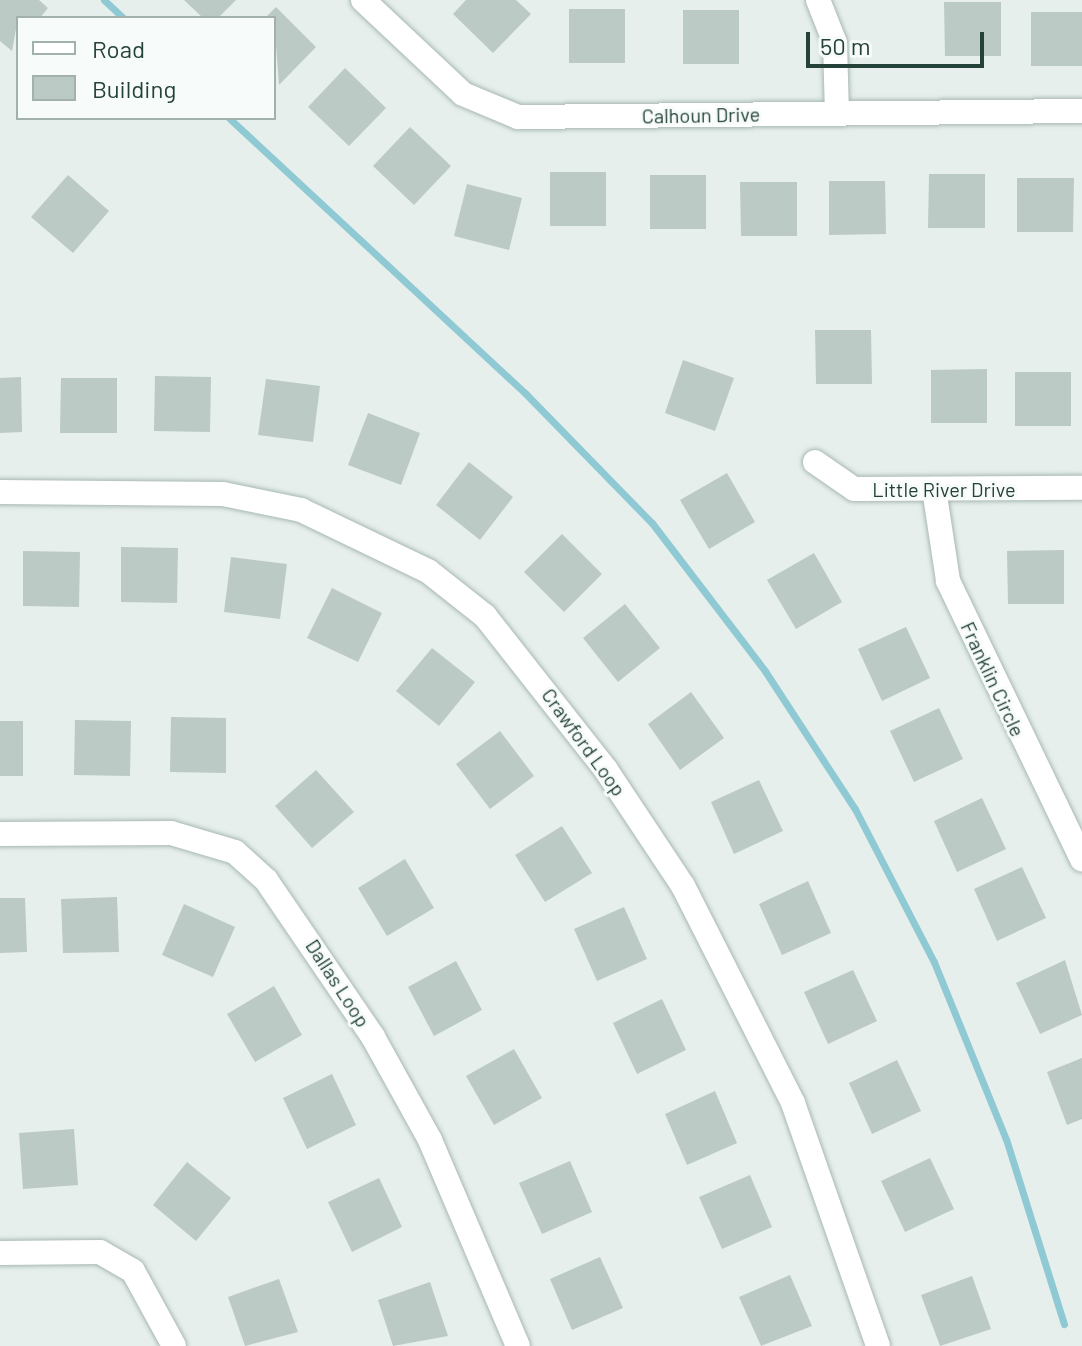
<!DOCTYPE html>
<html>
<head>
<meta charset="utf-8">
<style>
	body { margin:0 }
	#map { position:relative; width:1082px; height:1346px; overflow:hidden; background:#e6efeb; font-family:Barlow,sans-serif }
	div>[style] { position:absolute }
	.stream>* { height:7px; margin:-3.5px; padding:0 3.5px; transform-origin:3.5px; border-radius:3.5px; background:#8ec9d4 }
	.building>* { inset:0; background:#bbcac4 }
	.roads { filter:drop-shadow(0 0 2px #a8b8b2) drop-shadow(0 0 2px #a8b8b2) }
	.minor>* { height:24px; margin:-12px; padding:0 12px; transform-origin:12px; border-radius:12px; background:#fff }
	span { translate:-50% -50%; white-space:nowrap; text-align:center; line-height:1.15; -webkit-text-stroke:6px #f7fbf9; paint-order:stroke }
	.street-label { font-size:20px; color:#24423a }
	.legend { position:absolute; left:16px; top:16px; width:260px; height:104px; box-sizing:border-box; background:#f7fbf9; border:2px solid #a3b1ad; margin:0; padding:10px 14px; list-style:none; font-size:24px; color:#24423a }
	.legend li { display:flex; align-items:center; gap:16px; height:40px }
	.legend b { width:40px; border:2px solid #a3b1ad }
	.scale { position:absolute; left:806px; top:32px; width:178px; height:36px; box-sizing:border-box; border:4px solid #24423a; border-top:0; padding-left:10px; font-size:24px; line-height:28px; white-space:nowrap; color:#24423a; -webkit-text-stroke:6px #f7fbf9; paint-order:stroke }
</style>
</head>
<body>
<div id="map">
	<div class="stream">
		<div style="left:104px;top:0;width:26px;rotate:43deg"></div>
		<div style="left:229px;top:118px;width:404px;rotate:42.9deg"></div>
		<div style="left:525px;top:393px;width:182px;rotate:45.7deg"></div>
		<div style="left:652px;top:523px;width:186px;rotate:52.6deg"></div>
		<div style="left:765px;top:671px;width:165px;rotate:56.9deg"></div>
		<div style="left:855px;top:809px;width:172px;rotate:62.7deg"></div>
		<div style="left:934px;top:962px;width:191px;rotate:67.9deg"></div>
		<div style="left:1006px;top:1139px;width:194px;rotate:72.6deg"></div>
	</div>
	<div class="building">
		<div style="clip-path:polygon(0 0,39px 0,48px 8px,40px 18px,18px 18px,12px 51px,0 41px)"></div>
		<div style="clip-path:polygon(184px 0,236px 0,218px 18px,203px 18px)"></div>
		<div style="clip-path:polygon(466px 0,516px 0,531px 14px,493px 53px,453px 14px)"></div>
		<div style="clip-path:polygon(944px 2px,1001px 2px,1001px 56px,945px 56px)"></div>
		<div style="clip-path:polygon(276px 7px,316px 47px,279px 85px,274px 18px,265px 18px)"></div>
		<div style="clip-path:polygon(569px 9px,625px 9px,625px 63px,569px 63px)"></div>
		<div style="clip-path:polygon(683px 10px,739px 10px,739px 64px,683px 64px)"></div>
		<div style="clip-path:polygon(1031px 12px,1082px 12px,1082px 66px,1031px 66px)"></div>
		<div style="clip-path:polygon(345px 68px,386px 108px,349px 146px,308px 107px)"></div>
		<div style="clip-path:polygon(410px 127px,451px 166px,414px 205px,373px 166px)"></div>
		<div style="clip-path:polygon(550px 172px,606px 172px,606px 226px,550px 226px)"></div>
		<div style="clip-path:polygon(929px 174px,985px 174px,985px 228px,928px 228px)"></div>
		<div style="clip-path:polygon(68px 175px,109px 211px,73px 253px,31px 217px)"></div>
		<div style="clip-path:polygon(650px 175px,706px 175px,706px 229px,650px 229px)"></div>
		<div style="clip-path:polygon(1017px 178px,1074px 178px,1073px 232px,1017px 232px)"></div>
		<div style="clip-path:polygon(829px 181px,885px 181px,886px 234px,829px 235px)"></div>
		<div style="clip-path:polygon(740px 182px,797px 182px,797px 236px,741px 236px)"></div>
		<div style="clip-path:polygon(467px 184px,522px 198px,509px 250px,454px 236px)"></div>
		<div style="clip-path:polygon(815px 330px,871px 330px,872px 384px,816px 384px)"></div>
		<div style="clip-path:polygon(683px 360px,734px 378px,715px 431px,665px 413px)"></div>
		<div style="clip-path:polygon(987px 369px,987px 423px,931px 423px,931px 370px)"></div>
		<div style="clip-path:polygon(1015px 372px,1071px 372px,1071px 426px,1015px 426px)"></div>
		<div style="clip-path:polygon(155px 376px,211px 377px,210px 432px,154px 431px)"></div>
		<div style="clip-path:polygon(21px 377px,22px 432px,0 433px,0 378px)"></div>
		<div style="clip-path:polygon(61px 378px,117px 378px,117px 433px,60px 433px)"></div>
		<div style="clip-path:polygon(266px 379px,320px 386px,313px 442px,258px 435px)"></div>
		<div style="clip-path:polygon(368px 413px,420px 433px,401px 485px,348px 465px)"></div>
		<div style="clip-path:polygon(469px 462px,513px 497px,480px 540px,436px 505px)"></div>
		<div style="clip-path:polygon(727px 473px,755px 522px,709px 549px,680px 500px)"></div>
		<div style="clip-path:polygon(562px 534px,602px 574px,564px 612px,524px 572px)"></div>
		<div style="clip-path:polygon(121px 547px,178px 548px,177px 603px,121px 602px)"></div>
		<div style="clip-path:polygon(1064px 550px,1064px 604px,1008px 604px,1007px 551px)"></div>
		<div style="clip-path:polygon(23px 551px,80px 552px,79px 607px,23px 606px)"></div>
		<div style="clip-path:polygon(814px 553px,842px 602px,796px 629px,767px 580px)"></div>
		<div style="clip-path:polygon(231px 557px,287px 564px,280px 619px,224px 612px)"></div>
		<div style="clip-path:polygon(332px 588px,382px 613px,358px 662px,307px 638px)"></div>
		<div style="clip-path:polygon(625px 604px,660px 648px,618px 682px,583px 638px)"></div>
		<div style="clip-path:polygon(906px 627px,930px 678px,882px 701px,858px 649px)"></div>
		<div style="clip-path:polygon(432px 648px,475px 682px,439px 726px,396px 691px)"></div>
		<div style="clip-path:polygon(691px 692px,724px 738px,680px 770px,648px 724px)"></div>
		<div style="clip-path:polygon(939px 708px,963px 759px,914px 782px,890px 731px)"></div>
		<div style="clip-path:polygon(171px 717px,226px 718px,226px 773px,170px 772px)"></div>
		<div style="clip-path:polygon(75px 720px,131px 721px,130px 776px,74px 775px)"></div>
		<div style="clip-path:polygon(0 721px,23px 721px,23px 776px,0 776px)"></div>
		<div style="clip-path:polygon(500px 731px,534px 776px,490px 809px,456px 764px)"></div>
		<div style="clip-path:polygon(316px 770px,354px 812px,312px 848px,275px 806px)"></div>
		<div style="clip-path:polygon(759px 780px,783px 831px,734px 854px,711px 802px)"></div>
		<div style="clip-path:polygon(982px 798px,1006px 849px,957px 872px,934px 821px)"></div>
		<div style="clip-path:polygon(562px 826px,592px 873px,545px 902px,515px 855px)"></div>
		<div style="clip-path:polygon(405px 859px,434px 908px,387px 936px,358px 888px)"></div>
		<div style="clip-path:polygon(1022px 867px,1046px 918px,997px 941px,974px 889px)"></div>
		<div style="clip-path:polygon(808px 881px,831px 933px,782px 955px,759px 904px)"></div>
		<div style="clip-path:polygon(117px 897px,119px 952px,63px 953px,61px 899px)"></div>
		<div style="clip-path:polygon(0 898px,25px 898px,27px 952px,0 953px)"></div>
		<div style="clip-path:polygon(184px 904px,235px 927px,213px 977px,162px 955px)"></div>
		<div style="clip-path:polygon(624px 907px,647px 959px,597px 981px,574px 929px)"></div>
		<div style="clip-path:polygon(1065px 960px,1082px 1015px,1040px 1034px,1016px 983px)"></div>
		<div style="clip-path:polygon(456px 961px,482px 1010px,434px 1036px,408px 987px)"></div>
		<div style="clip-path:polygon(853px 970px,877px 1021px,828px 1044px,804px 992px)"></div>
		<div style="clip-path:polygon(274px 986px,302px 1035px,255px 1062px,227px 1014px)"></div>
		<div style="clip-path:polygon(662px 999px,686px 1050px,637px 1074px,613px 1023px)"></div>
		<div style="clip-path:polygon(514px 1049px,542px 1098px,494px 1125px,466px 1076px)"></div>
		<div style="clip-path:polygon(1082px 1058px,1082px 1119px,1067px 1125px,1047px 1072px)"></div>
		<div style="clip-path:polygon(897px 1060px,921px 1111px,872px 1134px,849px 1083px)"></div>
		<div style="clip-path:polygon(332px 1074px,356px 1125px,307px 1149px,283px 1098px)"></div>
		<div style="clip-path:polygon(715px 1091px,737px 1143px,687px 1165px,665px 1114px)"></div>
		<div style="clip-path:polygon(74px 1129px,78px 1185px,23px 1189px,19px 1133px)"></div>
		<div style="clip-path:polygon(930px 1158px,954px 1209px,905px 1232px,881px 1181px)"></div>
		<div style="clip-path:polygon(570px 1161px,592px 1212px,542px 1234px,519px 1183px)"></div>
		<div style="clip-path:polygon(187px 1162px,231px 1198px,196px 1241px,153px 1205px)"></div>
		<div style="clip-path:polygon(750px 1175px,772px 1227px,722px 1249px,699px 1197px)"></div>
		<div style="clip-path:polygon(379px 1178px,402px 1227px,352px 1252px,328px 1202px)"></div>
		<div style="clip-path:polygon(600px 1257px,623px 1308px,572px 1330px,550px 1279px)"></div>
		<div style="clip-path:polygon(790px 1275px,812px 1326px,761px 1346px,739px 1297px)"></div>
		<div style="clip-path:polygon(972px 1276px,991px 1329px,940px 1346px,921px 1295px)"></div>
		<div style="clip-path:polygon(279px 1279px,298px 1332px,245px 1346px,228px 1297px)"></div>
		<div style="clip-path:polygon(430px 1282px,448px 1336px,393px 1346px,378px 1300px)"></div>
	</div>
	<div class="roads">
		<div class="minor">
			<div style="left:363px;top:0;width:137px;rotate:43.2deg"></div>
			<div style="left:463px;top:94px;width:60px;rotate:22.7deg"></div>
			<div style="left:518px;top:117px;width:564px;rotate:-0.61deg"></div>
			<div style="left:818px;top:0;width:46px;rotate:68.4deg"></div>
			<div style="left:835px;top:43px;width:71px;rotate:88.4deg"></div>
			<div style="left:815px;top:462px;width:47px;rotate:34.7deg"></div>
			<div style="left:854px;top:489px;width:228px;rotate:-0.3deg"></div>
			<div style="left:934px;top:489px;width:93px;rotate:81.3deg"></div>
			<div style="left:948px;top:581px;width:309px;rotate:64.3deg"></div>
			<div style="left:0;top:492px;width:223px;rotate:0.5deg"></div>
			<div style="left:223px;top:494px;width:80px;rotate:11.6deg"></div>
			<div style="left:301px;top:510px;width:141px;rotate:25.7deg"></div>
			<div style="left:428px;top:571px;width:73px;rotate:38.3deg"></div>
			<div style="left:485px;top:616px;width:196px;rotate:51.8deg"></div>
			<div style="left:606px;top:770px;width:139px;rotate:56.4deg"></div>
			<div style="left:683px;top:886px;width:243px;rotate:63.1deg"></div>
			<div style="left:793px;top:1103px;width:257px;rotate:70.7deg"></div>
			<div style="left:0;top:834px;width:171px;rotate:-0.3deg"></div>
			<div style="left:171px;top:833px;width:67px;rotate:16.5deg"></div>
			<div style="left:235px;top:852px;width:42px;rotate:42.1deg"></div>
			<div style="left:266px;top:880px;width:190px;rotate:55.7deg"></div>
			<div style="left:373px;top:1037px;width:118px;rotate:61deg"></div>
			<div style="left:430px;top:1140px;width:224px;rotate:66.9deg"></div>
			<div style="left:0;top:1253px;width:100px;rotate:-0.6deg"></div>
			<div style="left:100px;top:1252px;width:38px;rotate:30deg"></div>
			<div style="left:133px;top:1271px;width:85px;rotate:61.3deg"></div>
		</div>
	</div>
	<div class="street-label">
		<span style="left:701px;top:115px;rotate:-1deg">Calhoun Drive</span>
		<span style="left:944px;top:489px">Little River Drive</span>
		<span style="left:993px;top:679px;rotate:65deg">Franklin Circle</span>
		<span style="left:584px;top:742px;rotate:54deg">Crawford Loop</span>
		<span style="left:338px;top:983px;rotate:57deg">Dallas Loop</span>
	</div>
	<ul class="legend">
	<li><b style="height:10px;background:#fff"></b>Road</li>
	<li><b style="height:22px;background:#bbcac4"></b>Building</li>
	</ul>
	<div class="scale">50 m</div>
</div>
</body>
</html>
